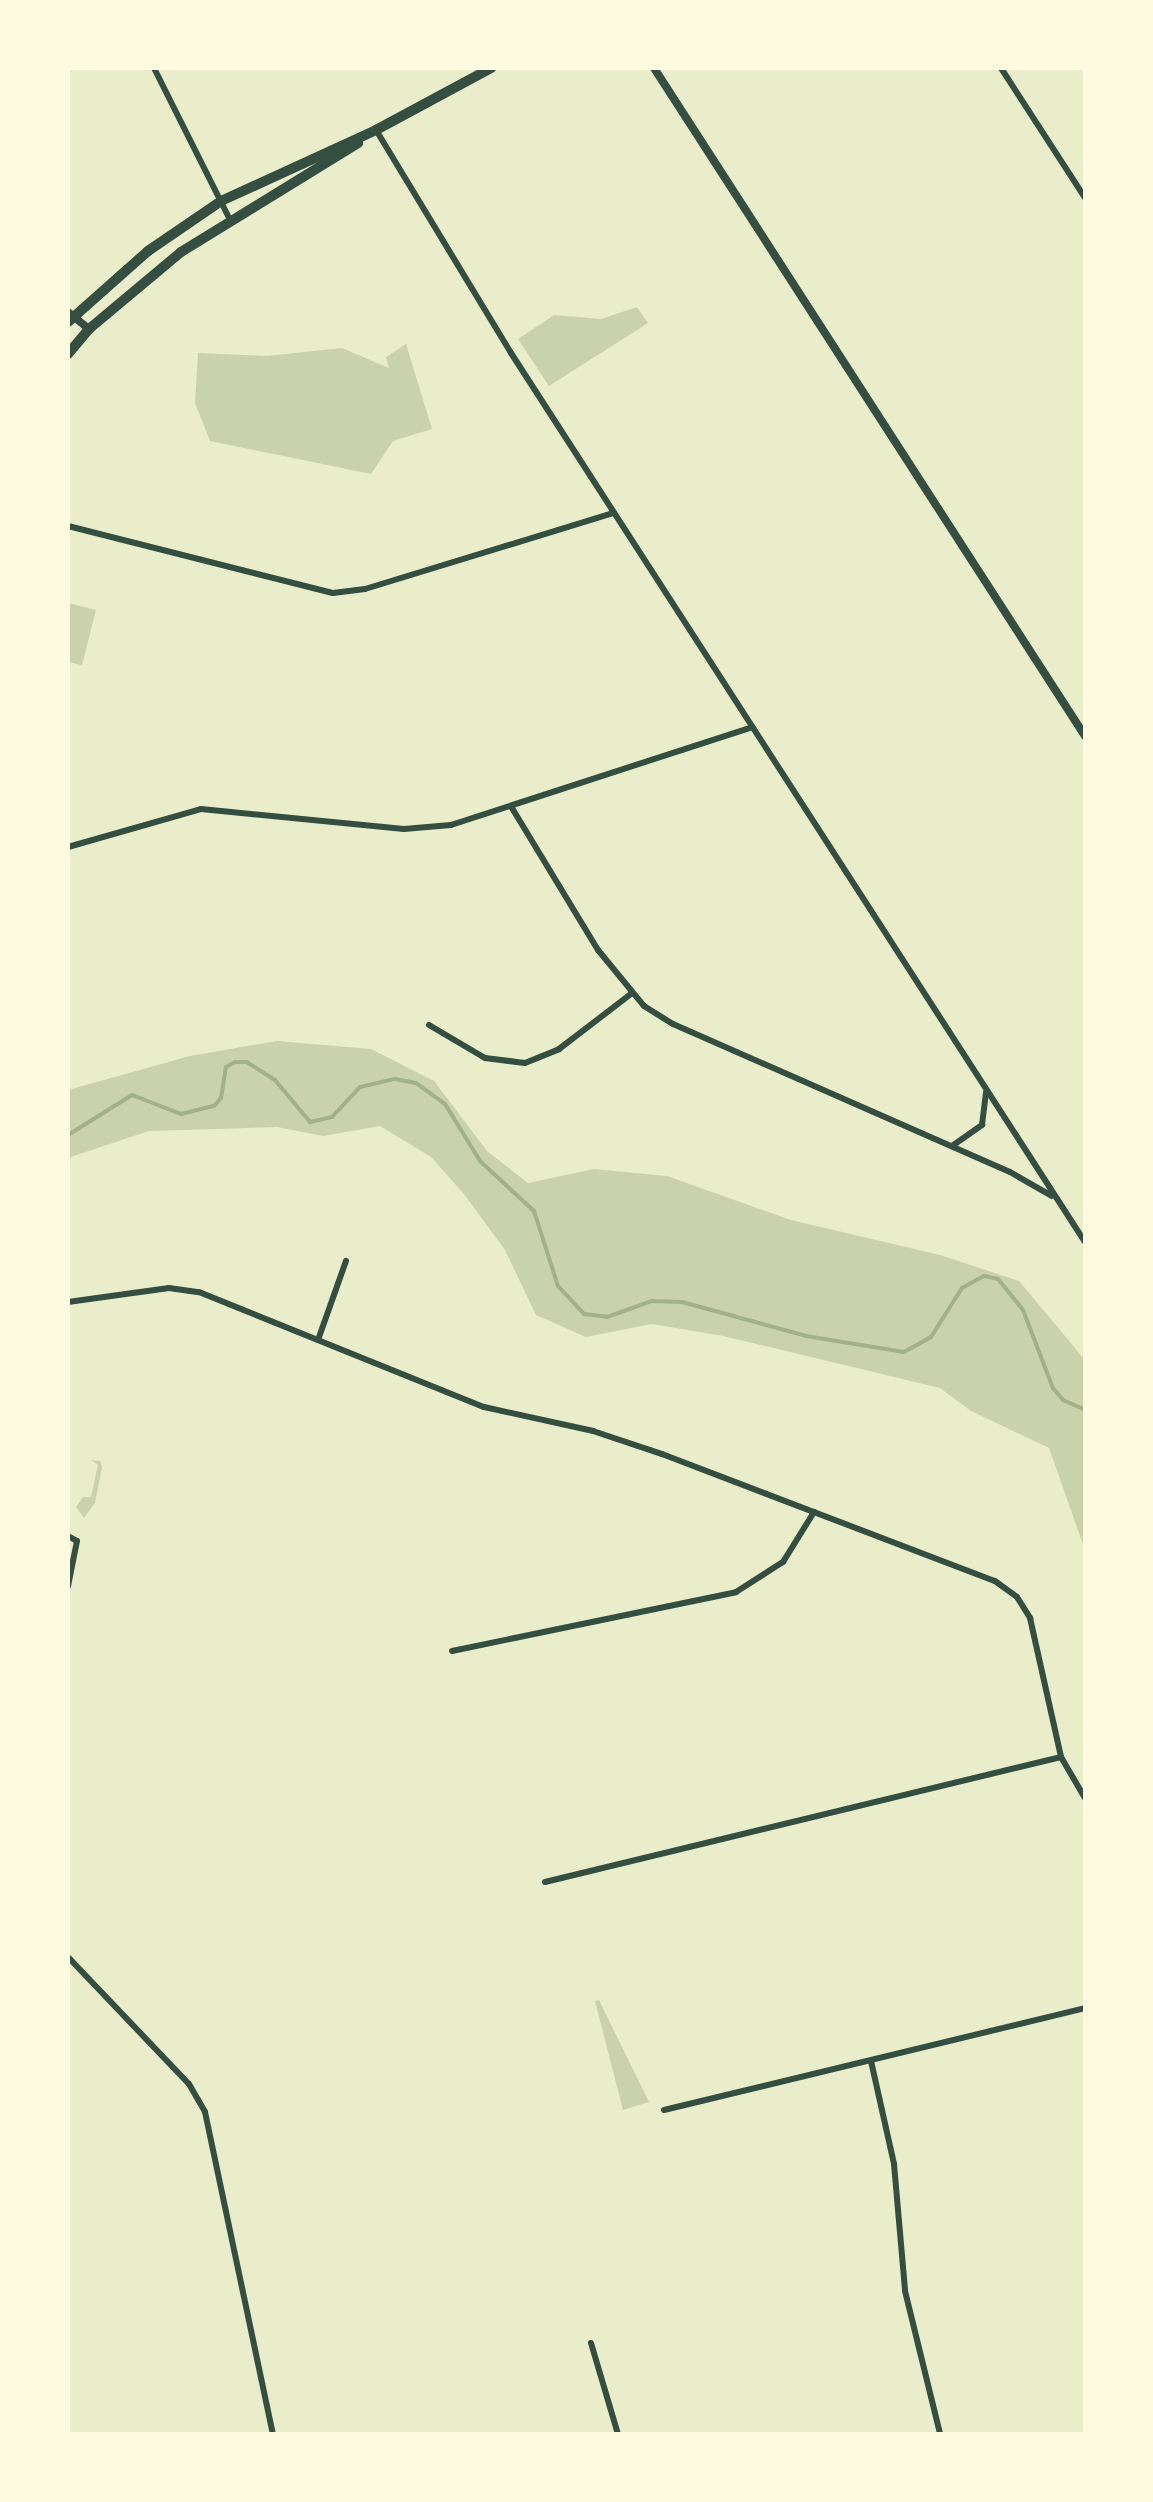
<!DOCTYPE html>
<html>
<head>
<meta charset="utf-8">
<style>
	body { margin:0 }
	#map { position:relative; width:1153px; height:2502px; overflow:hidden; background:#e9edc9; font-family:"Fira Sans Condensed",sans-serif }
	div>[style] { position:absolute }
	.green>* { inset:0; background:#cad2ad }
	.stream>* { height:4px; margin:-2px; padding:0 2px; transform-origin:2px; border-radius:2px; background:#a3b18a }
	.minor>* { height:6px; margin:-3px; padding:0 3px; transform-origin:3px; border-radius:3px; background:#344e41 }
	.tertiary>* { height:8px; margin:-4px; padding:0 4px; transform-origin:4px; border-radius:4px; background:#344e41 }
	.primary>* { height:10px; margin:-5px; padding:0 5px; transform-origin:5px; border-radius:5px; background:#344e41 }
	span { translate:-50% -50%; white-space:nowrap; text-align:center; line-height:1.15; -webkit-text-stroke:8px #fefae0; paint-order:stroke }
	.frame { position:absolute; inset:0; border:70px solid #fefae0; pointer-events:none }
</style>
</head>
<body>
<div id="map">
	<div class="green">
		<div style="clip-path:polygon(637px 307px,648px 323px,549px 386px,518px 339px,554px 315px,601px 319px)"></div>
		<div style="clip-path:polygon(406px 344px,432px 429px,393px 441px,371px 474px,210px 441px,195px 403px,198px 353px,267px 356px,342px 348px,389px 368px,386px 357px)"></div>
		<div style="clip-path:polygon(68px 603px,96px 610px,82px 665px,68px 662px)"></div>
		<div style="clip-path:polygon(277px 1041px,371px 1049px,434px 1081px,487px 1151px,528px 1183px,594px 1169px,667px 1176px,791px 1220px,940px 1255px,1019px 1281px,1085px 1360px,1085px 1550px,1049px 1448px,971px 1411px,940px 1388px,723px 1336px,652px 1324px,586px 1337px,536px 1315px,505px 1250px,464px 1194px,431px 1157px,380px 1126px,323px 1136px,277px 1127px,149px 1131px,68px 1158px,68px 1090px,190px 1056px)"></div>
		<div style="clip-path:polygon(91px 1460px,100px 1461px,102px 1467px,95px 1503px,84px 1518px,76px 1507px,83px 1497px,91px 1497px,98px 1465px)"></div>
		<div style="clip-path:polygon(599px 2000px,649px 2102px,623px 2110px,595px 2001px)"></div>
	</div>
	<div class="stream">
		<div style="left:68px;top:1135px;width:75px;rotate:-32deg"></div>
		<div style="left:132px;top:1095px;width:53px;rotate:21.2deg"></div>
		<div style="left:181px;top:1114px;width:34px;rotate:-14deg"></div>
		<div style="left:214px;top:1106px;width:11px;rotate:-49deg"></div>
		<div style="left:221px;top:1098px;width:31px;rotate:-81deg"></div>
		<div style="left:226px;top:1067px;width:10px;rotate:-29deg"></div>
		<div style="left:235px;top:1062px;width:12px"></div>
		<div style="left:247px;top:1062px;width:33px;rotate:33deg"></div>
		<div style="left:275px;top:1080px;width:55px;rotate:50.2deg"></div>
		<div style="left:310px;top:1122px;width:23px;rotate:-13deg"></div>
		<div style="left:332px;top:1117px;width:41px;rotate:-47deg"></div>
		<div style="left:360px;top:1087px;width:36px;rotate:-13deg"></div>
		<div style="left:395px;top:1079px;width:21px;rotate:11deg"></div>
		<div style="left:416px;top:1083px;width:36px;rotate:36deg"></div>
		<div style="left:445px;top:1104px;width:67px;rotate:58.4deg"></div>
		<div style="left:480px;top:1161px;width:74px;rotate:42.8deg"></div>
		<div style="left:534px;top:1211px;width:79px;rotate:72.3deg"></div>
		<div style="left:558px;top:1286px;width:38px;rotate:47deg"></div>
		<div style="left:584px;top:1314px;width:23px;rotate:7deg"></div>
		<div style="left:607px;top:1317px;width:48px;rotate:-19.6deg"></div>
		<div style="left:652px;top:1301px;width:30px;rotate:2deg"></div>
		<div style="left:682px;top:1302px;width:129px;rotate:15.3deg"></div>
		<div style="left:806px;top:1336px;width:99px;rotate:9.3deg"></div>
		<div style="left:904px;top:1352px;width:31px;rotate:-29deg"></div>
		<div style="left:931px;top:1337px;width:58px;rotate:-57.7deg"></div>
		<div style="left:962px;top:1288px;width:25px;rotate:-29deg"></div>
		<div style="left:984px;top:1276px;width:14px;rotate:12deg"></div>
		<div style="left:998px;top:1279px;width:40px;rotate:51deg"></div>
		<div style="left:1023px;top:1310px;width:84px;rotate:69deg"></div>
		<div style="left:1053px;top:1388px;width:16px;rotate:50deg"></div>
		<div style="left:1063px;top:1400px;width:24px;rotate:24deg"></div>
	</div>
	<div class="minor">
		<div style="left:154px;top:68px;width:170px;rotate:63.4deg"></div>
		<div style="left:1001px;top:68px;width:155px;rotate:57.1deg"></div>
		<div style="left:376px;top:130px;width:261px;rotate:58.8deg"></div>
		<div style="left:511px;top:353px;width:1058px;rotate:57.15deg"></div>
		<div style="left:68px;top:526px;width:273px;rotate:14.2deg"></div>
		<div style="left:333px;top:593px;width:32px;rotate:-7deg"></div>
		<div style="left:365px;top:589px;width:260px;rotate:-17deg"></div>
		<div style="left:512px;top:808px;width:166px;rotate:58.8deg"></div>
		<div style="left:598px;top:950px;width:72px;rotate:50.6deg"></div>
		<div style="left:644px;top:1006px;width:34px;rotate:32deg"></div>
		<div style="left:673px;top:1024px;width:368px;rotate:23.7deg"></div>
		<div style="left:1010px;top:1172px;width:48px;rotate:29.7deg"></div>
		<div style="left:68px;top:847px;width:138px;rotate:-15.9deg"></div>
		<div style="left:201px;top:809px;width:204px;rotate:5.6deg"></div>
		<div style="left:404px;top:829px;width:47px;rotate:-4.9deg"></div>
		<div style="left:451px;top:825px;width:317px;rotate:-18deg"></div>
		<div style="left:429px;top:1025px;width:65px;rotate:30.5deg"></div>
		<div style="left:485px;top:1058px;width:40px;rotate:7.1deg"></div>
		<div style="left:525px;top:1063px;width:37px;rotate:-22deg"></div>
		<div style="left:559px;top:1049px;width:91px;rotate:-37.4deg"></div>
		<div style="left:952px;top:1146px;width:37px;rotate:-35deg"></div>
		<div style="left:982px;top:1125px;width:34px;rotate:-83deg"></div>
		<div style="left:68px;top:1302px;width:102px;rotate:-7.9deg"></div>
		<div style="left:169px;top:1288px;width:30px;rotate:8deg"></div>
		<div style="left:199px;top:1292px;width:307px;rotate:22deg"></div>
		<div style="left:484px;top:1407px;width:112px;rotate:12.4deg"></div>
		<div style="left:593px;top:1431px;width:73px;rotate:18.4deg"></div>
		<div style="left:662px;top:1454px;width:356px;rotate:20.9deg"></div>
		<div style="left:995px;top:1581px;width:27px;rotate:36deg"></div>
		<div style="left:1017px;top:1597px;width:25px;rotate:58deg"></div>
		<div style="left:1030px;top:1618px;width:142px;rotate:77.4deg"></div>
		<div style="left:1061px;top:1757px;width:48px;rotate:59.7deg"></div>
		<div style="left:318px;top:1340px;width:84px;rotate:-70.5deg"></div>
		<div style="left:68px;top:1536px;width:10px;rotate:29deg"></div>
		<div style="left:77px;top:1541px;width:46px;rotate:101.3deg"></div>
		<div style="left:452px;top:1651px;width:290px;rotate:-11.7deg"></div>
		<div style="left:736px;top:1592px;width:56px;rotate:-32.6deg"></div>
		<div style="left:783px;top:1562px;width:59px;rotate:-58.2deg"></div>
		<div style="left:545px;top:1882px;width:531px;rotate:-13.62deg"></div>
		<div style="left:68px;top:1957px;width:175px;rotate:46.4deg"></div>
		<div style="left:189px;top:2084px;width:32px;rotate:60deg"></div>
		<div style="left:205px;top:2112px;width:329px;rotate:78.1deg"></div>
		<div style="left:871px;top:2061px;width:106px;rotate:77.4deg"></div>
		<div style="left:894px;top:2164px;width:127px;rotate:85deg"></div>
		<div style="left:905px;top:2291px;width:147px;rotate:76.2deg"></div>
		<div style="left:664px;top:2110px;width:433px;rotate:-13.6deg"></div>
		<div style="left:591px;top:2343px;width:95px;rotate:73.5deg"></div>
	</div>
	<div class="tertiary">
		<div style="left:654px;top:68px;width:795px;rotate:57.17deg"></div>
		<div style="left:68px;top:312px;width:27px;rotate:39deg"></div>
	</div>
	<div class="primary">
		<div style="left:68px;top:322px;width:107px;rotate:-41.6deg"></div>
		<div style="left:148px;top:251px;width:88px;rotate:-34.4deg"></div>
		<div style="left:221px;top:201px;width:170px;rotate:-24.6deg"></div>
		<div style="left:376px;top:130px;width:131px;rotate:-28.3deg"></div>
		<div style="left:68px;top:354px;width:33px;rotate:-50deg"></div>
		<div style="left:89px;top:329px;width:120px;rotate:-39.9deg"></div>
		<div style="left:181px;top:252px;width:208px;rotate:-31.6deg"></div>
	</div>
	<div class="frame"></div>
</div>
</body>
</html>
